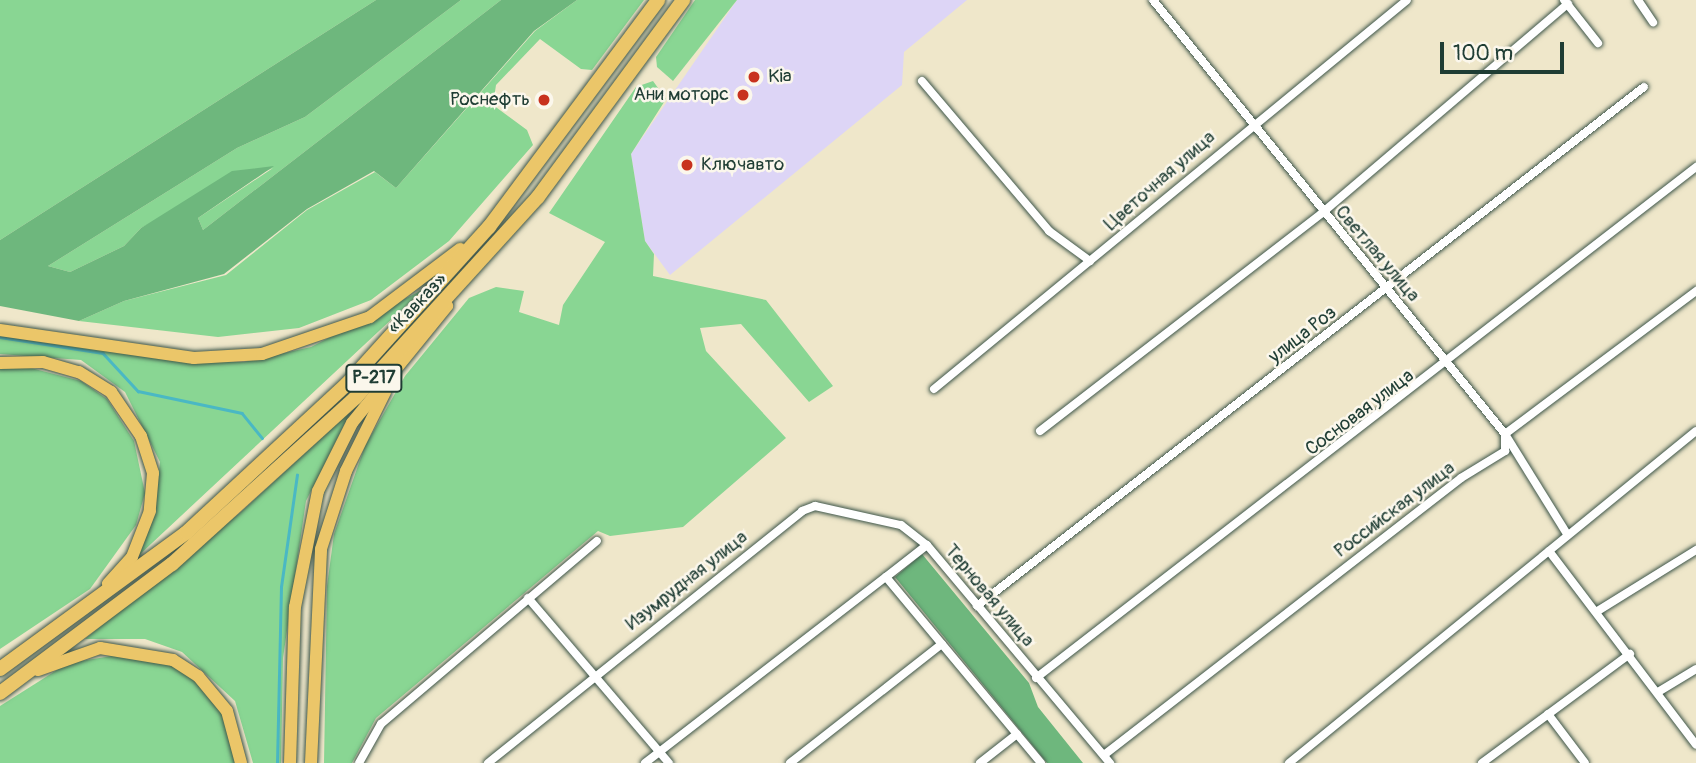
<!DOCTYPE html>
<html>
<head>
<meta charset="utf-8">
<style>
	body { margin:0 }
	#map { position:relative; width:1696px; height:763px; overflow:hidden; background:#efe7ca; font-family:Pangolin,sans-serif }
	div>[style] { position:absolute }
	.built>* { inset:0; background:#ddd5f6 }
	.green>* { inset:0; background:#89d693 }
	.forest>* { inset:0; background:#6eb77d }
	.stream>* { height:2.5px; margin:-1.25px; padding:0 1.25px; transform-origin:1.25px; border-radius:1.25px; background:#4ab8c4 }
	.roads { filter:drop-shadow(0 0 2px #3e564a) drop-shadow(0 0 2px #3e564a) }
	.street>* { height:8px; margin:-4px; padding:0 4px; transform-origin:4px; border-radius:4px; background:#fff }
	.primary>* { height:12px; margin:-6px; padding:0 6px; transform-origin:6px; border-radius:6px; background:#ebc669 }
	.highway>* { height:14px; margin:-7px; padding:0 7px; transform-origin:7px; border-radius:7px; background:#ebc669 }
	.dots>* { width:19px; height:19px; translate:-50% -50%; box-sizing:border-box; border:4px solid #fbf7ec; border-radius:50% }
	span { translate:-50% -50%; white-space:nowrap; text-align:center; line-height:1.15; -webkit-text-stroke:5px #fbf7ec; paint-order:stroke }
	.shield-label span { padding:2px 5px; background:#fbf7ec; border:2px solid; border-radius:5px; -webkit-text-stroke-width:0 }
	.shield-label { font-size:18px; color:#1f3d34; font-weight:700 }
	.poi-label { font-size:19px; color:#1f3d34 }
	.left { translate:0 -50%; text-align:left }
	.right { translate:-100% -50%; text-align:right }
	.street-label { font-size:19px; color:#1f3d34 }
	.scale { position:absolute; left:1440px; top:42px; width:124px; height:32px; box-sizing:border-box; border:4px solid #1f3d34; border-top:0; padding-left:9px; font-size:21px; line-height:24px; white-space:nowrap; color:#1f3d34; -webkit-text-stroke:5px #fbf7ec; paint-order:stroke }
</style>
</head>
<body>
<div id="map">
	<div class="built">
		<div style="clip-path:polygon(737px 0,967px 0,904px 52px,902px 85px,670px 275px,645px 241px,631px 154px)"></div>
	</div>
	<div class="green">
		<div style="clip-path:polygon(0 0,376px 0,0 240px)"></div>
		<div style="clip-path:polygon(461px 0,501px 0,203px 230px,198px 218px,273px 168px,179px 208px,141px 228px,124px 246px,70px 272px,48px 266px,237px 148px,305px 117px)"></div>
		<div style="clip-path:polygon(577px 0,644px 0,592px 70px,581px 69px,540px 39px,496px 85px,493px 105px,527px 130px,533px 145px,449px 241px,371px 300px,299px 328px,218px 337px,79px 321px,124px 301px,226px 275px,307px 210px,375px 172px,396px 188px,535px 31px)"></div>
		<div style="clip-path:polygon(695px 0,737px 0,673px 81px,657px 67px,656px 57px)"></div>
		<div style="clip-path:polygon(653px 81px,666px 99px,631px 154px,645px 241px,654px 254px,653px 276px,766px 300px,833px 386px,809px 402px,741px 324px,700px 328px,706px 351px,786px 438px,683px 527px,610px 536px,598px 531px,376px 718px,352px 763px,324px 763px,327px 586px,334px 534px,365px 446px,405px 376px,469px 298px,496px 287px,524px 291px,519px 312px,559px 325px,563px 305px,605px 242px,549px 213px,636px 87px)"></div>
		<div style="clip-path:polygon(424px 289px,136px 558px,156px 502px,160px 462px,125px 392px,81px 360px,0 354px,0 333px,189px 362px,244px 362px,311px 347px)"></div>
		<div style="clip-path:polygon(27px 367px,81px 381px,107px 399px,134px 441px,145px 493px,136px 525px,90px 589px,0 649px,0 369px)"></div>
		<div style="clip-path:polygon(351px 411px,306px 501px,283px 658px,281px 763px,253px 763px,235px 701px,182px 652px,145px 639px,85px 639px,241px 512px)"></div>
		<div style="clip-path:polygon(137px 652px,169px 662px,199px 681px,222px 709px,235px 763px,0 763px,0 706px,68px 663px)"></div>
	</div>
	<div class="forest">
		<div style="clip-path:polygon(376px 0,461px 0,305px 117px,237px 148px,48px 266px,70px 272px,124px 246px,141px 228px,232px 171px,274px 166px,198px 218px,203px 230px,501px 0,577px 0,534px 31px,396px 188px,374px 171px,307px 209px,224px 274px,124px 301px,79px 321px,0 306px,0 240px)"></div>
		<div style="clip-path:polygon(922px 554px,1029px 683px,1038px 707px,1083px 763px,1047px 763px,895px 577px)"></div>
	</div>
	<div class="stream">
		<div style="left:0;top:337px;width:104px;rotate:8.8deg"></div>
		<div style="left:103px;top:353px;width:52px;rotate:47.4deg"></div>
		<div style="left:138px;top:391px;width:106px;rotate:11.9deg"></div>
		<div style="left:242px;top:413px;width:32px;rotate:51deg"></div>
		<div style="left:277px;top:763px;width:176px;rotate:-88.7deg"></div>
		<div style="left:281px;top:587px;width:113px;rotate:-81.9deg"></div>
	</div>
	<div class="roads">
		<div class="street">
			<div style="left:1153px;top:0;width:559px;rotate:50.96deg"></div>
			<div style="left:1505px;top:434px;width:118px;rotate:58.2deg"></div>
			<div style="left:1564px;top:0;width:55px;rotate:51.7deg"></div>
			<div style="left:1638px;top:0;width:27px;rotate:56deg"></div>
			<div style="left:922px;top:81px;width:197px;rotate:49.7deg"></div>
			<div style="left:1049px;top:231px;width:51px;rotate:36.2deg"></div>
			<div style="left:934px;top:389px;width:612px;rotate:-39.43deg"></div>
			<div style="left:1040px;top:431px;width:356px;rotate:-37.7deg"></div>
			<div style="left:1322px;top:213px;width:323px;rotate:-40.4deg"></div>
			<div style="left:1549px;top:551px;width:243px;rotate:52.8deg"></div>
			<div style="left:528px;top:598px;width:217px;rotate:49.5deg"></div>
			<div style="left:977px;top:606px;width:845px;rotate:-37.89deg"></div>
			<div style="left:1596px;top:612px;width:118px;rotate:-31.8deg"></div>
			<div style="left:1036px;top:678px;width:835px;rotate:-37.75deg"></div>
			<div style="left:1658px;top:692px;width:44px;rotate:-31.2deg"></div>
			<div style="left:1548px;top:714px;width:61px;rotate:52.9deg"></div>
			<div style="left:1104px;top:755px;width:452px;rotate:-37.8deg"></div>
			<div style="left:1461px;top:478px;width:52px;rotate:-31.5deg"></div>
			<div style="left:1505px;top:451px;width:17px;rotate:-90deg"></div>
			<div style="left:1505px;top:434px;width:239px;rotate:-36.8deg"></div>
			<div style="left:359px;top:763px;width:45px;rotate:-60.6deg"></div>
			<div style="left:381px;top:724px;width:283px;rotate:-40.3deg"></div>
			<div style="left:488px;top:763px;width:403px;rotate:-38.7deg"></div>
			<div style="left:802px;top:511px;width:14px;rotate:-21deg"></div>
			<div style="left:815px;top:506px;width:88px;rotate:12.5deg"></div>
			<div style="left:901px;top:525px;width:33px;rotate:38deg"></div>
			<div style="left:645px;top:763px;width:304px;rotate:-37.7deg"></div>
			<div style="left:790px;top:763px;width:193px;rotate:-38.1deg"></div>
			<div style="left:980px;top:763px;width:47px;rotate:-38.1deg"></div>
			<div style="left:1041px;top:763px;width:242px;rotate:-129.8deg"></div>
			<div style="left:886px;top:577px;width:52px;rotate:-38deg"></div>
			<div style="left:927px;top:545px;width:285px;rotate:50deg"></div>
			<div style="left:1289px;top:763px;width:525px;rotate:-39.2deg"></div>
			<div style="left:1482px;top:763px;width:184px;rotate:-36.4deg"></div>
		</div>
		<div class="primary">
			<div style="left:0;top:330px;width:196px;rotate:8.2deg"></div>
			<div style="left:194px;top:358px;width:68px;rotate:-3.4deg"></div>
			<div style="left:262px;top:354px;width:114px;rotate:-18.9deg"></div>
			<div style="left:370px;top:317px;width:113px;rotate:-37.1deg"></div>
			<div style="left:0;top:363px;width:43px;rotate:-1.3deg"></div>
			<div style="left:43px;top:362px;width:37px;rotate:16deg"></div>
			<div style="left:79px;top:372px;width:38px;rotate:32deg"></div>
			<div style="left:111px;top:392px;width:53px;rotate:55.7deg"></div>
			<div style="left:141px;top:436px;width:39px;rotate:72deg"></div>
			<div style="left:153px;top:473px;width:38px;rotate:95deg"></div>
			<div style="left:150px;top:511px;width:49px;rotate:111.4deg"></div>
			<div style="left:132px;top:557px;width:36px;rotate:132deg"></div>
			<div style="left:38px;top:670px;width:66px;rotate:-19.5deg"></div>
			<div style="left:100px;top:648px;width:74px;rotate:9.3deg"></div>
			<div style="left:173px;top:660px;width:30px;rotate:33deg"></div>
			<div style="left:198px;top:676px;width:45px;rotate:50.4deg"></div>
			<div style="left:227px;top:711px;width:54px;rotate:74.9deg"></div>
			<div style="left:290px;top:763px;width:156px;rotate:-88.2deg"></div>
			<div style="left:295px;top:607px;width:118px;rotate:-78.8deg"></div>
			<div style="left:318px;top:491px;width:76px;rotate:-63.4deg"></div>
			<div style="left:352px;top:423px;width:151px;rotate:-50.9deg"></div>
			<div style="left:311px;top:763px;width:214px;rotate:-87.3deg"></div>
			<div style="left:321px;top:549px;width:82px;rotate:-72.2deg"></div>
			<div style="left:346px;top:471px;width:88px;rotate:-63.7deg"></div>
		</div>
		<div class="highway">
			<div style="left:0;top:669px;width:230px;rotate:-36.2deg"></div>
			<div style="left:186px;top:533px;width:219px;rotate:-42.8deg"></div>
			<div style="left:347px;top:384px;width:212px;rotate:-47.9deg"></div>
			<div style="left:489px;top:227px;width:283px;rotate:-53.3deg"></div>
			<div style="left:0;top:693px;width:215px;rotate:-36.9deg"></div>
			<div style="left:172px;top:564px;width:248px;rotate:-42.2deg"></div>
			<div style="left:356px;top:397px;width:270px;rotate:-47.7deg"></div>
			<div style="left:538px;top:197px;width:245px;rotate:-53.6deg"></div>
		</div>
	</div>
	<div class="dots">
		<div style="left:754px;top:77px;background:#c8321e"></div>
		<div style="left:743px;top:95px;background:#c8321e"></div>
		<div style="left:544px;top:100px;background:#c8321e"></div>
		<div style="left:687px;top:165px;background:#c8321e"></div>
	</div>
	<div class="shield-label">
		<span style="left:374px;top:378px">Р-217</span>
	</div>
	<div class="poi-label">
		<span class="left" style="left:768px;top:77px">Kia</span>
		<span class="right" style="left:729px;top:95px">Ани моторс</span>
		<span class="right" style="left:530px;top:100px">Роснефть</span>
		<span class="left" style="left:701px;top:165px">Ключавто</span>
	</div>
	<div class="street-label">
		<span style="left:1160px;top:181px;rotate:-41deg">Цветочная улица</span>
		<span style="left:1377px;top:254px;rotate:50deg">Светлая улица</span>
		<span style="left:418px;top:304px;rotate:-46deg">«Кавказ»</span>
		<span style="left:1303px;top:335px;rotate:-38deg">улица Роз</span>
		<span style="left:1360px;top:413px;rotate:-37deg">Сосновая улица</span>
		<span style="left:1395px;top:510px;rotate:-37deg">Российская улица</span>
		<span style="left:687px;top:581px;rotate:-38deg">Изумрудная улица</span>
		<span style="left:989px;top:596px;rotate:50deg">Терновая улица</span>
	</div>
	<div class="scale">100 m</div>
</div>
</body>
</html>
